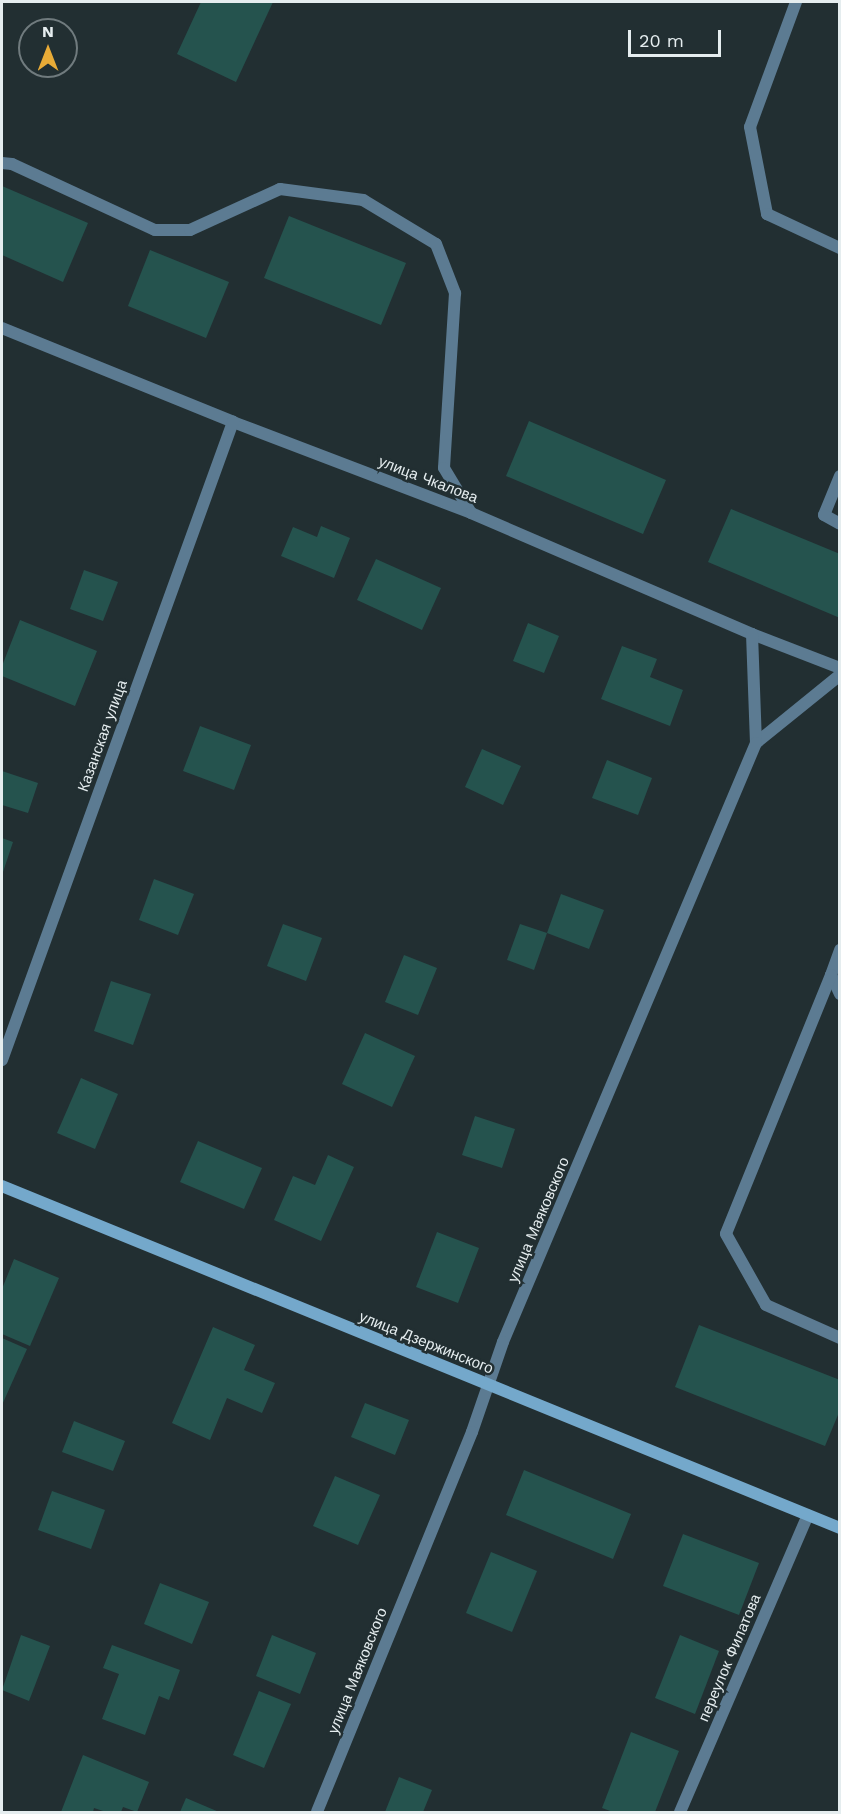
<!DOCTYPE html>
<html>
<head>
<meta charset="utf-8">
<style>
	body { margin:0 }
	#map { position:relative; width:841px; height:1814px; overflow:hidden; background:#222f32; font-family:"Work Sans",sans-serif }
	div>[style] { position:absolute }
	.building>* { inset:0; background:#25534e }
	.lane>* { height:12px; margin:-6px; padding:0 6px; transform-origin:6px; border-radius:6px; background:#5c7b92 }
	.street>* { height:12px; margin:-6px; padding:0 6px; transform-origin:6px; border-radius:6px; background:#5c7b92 }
	.secondary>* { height:12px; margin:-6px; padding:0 6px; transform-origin:6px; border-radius:6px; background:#74a8cb }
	span { translate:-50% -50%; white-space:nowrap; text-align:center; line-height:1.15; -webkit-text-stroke:5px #222f32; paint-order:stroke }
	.street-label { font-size:15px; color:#e5edef }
	.frame { position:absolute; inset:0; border:3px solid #e5edef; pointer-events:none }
	.north { position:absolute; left:18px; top:18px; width:60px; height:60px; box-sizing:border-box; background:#222f32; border:2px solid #707b7e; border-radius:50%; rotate:0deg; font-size:16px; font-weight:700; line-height:24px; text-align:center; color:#e5edef }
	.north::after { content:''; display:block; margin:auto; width:21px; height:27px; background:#e8ab37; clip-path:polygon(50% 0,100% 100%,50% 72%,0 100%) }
	.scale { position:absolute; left:628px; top:30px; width:93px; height:27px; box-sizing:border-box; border:3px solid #e5edef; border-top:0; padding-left:8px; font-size:18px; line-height:21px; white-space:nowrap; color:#e5edef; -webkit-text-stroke:4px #222f32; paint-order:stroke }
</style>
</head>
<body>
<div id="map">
	<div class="building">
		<div style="clip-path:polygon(201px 2px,273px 2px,236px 82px,177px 54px)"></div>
		<div style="clip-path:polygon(2px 186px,88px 223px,63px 282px,2px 255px)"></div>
		<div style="clip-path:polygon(289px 216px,406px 263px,381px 325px,264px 278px)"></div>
		<div style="clip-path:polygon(150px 250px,229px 282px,206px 338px,128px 306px)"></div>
		<div style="clip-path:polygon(529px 421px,666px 480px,643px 534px,506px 476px)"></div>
		<div style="clip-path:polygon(731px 509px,840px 554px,840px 618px,708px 562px)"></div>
		<div style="clip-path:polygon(321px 526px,350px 538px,334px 578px,281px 556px,293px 527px,317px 537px)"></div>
		<div style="clip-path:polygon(376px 559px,441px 588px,422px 630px,357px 600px)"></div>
		<div style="clip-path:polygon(84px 570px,118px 582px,103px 621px,70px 609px)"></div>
		<div style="clip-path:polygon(20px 620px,97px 651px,75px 706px,2px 676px,2px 666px)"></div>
		<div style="clip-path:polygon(528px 623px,559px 636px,544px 673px,513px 661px)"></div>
		<div style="clip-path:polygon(622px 646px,657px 659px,650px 677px,683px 690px,670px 726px,601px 699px)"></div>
		<div style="clip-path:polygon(200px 726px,251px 745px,234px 790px,183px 771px)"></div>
		<div style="clip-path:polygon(482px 749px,521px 766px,503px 805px,465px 787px)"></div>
		<div style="clip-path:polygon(607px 760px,652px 778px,638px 815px,592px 798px)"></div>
		<div style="clip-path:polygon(2px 771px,38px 783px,28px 813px,2px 805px)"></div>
		<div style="clip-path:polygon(2px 838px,13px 842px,2px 875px)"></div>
		<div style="clip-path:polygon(154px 879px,194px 894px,178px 935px,139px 920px)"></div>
		<div style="clip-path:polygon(561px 894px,604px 910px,589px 949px,547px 933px)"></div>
		<div style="clip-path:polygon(283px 924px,322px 938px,306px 981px,267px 966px)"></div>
		<div style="clip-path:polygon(520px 924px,547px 933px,534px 970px,507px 960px)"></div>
		<div style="clip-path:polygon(404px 955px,437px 968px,418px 1015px,385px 1002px)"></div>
		<div style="clip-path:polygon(111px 981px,151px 994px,133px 1045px,94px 1031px)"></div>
		<div style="clip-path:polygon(365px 1033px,415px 1056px,392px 1107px,342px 1084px)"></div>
		<div style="clip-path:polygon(81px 1078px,118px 1094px,95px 1149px,57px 1133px)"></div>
		<div style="clip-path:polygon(475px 1116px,515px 1129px,502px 1168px,462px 1155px)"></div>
		<div style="clip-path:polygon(198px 1141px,262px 1168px,244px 1209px,180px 1182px)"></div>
		<div style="clip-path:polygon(328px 1155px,354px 1167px,321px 1241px,274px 1220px,293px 1176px,315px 1185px)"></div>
		<div style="clip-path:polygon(437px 1232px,479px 1248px,458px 1303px,416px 1287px)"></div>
		<div style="clip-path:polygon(14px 1259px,59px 1278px,30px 1346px,2px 1334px,2px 1289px)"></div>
		<div style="clip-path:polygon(699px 1325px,840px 1380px,840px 1410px,825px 1446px,675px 1387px)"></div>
		<div style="clip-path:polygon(213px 1327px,255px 1345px,244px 1370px,275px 1383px,262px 1413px,227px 1398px,210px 1440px,172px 1423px)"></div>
		<div style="clip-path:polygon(2px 1338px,27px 1349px,2px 1405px)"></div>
		<div style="clip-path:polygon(365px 1403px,409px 1420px,395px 1455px,351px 1437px)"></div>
		<div style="clip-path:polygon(74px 1421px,125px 1441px,113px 1471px,62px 1452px)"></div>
		<div style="clip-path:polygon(524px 1470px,631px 1514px,613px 1559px,506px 1515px)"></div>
		<div style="clip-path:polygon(335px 1476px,380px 1495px,358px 1545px,313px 1526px)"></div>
		<div style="clip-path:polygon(52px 1491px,105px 1510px,91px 1549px,38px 1530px)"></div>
		<div style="clip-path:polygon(683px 1534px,759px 1563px,739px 1615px,663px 1586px)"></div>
		<div style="clip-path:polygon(491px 1552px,537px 1571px,512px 1632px,466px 1613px)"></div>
		<div style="clip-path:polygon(160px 1583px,209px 1602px,192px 1644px,144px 1624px)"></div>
		<div style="clip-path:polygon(21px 1635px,50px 1646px,29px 1701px,2px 1690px)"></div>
		<div style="clip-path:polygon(272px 1635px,316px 1653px,300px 1694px,256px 1676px)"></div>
		<div style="clip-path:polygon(680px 1635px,719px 1651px,695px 1714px,655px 1698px)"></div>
		<div style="clip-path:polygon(112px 1645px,180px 1670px,169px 1700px,159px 1696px,145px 1735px,102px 1719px,119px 1674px,103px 1668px)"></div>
		<div style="clip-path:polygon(259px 1691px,291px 1704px,264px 1768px,233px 1755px)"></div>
		<div style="clip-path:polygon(631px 1732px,679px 1751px,655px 1812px,613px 1812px,602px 1808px)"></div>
		<div style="clip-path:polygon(83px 1755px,149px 1782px,137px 1812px,123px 1807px,121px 1812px,106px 1812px,94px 1808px,93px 1812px,61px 1812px)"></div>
		<div style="clip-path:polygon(399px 1777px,432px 1790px,423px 1812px,385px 1812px)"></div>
		<div style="clip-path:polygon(186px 1798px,219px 1812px,180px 1812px)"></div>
	</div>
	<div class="lane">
		<div style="left:796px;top:2px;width:133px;rotate:110.2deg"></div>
		<div style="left:750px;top:127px;width:89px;rotate:78.9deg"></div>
		<div style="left:767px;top:214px;width:81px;rotate:25deg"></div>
		<div style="left:2px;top:328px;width:249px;rotate:22.1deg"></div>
		<div style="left:233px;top:422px;width:255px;rotate:20.9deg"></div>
		<div style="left:840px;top:476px;width:42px;rotate:112.3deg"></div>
		<div style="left:824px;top:515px;width:18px;rotate:29deg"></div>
		<div style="left:752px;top:634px;width:94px;rotate:21.1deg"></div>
		<div style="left:756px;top:743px;width:108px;rotate:-39deg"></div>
		<div style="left:831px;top:975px;width:27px;rotate:-70deg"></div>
		<div style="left:840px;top:994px;width:21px;rotate:-115deg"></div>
		<div style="left:831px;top:975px;width:279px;rotate:112.1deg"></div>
		<div style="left:726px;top:1234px;width:81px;rotate:60.6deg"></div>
		<div style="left:766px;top:1305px;width:81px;rotate:24deg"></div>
	</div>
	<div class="street">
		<div style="left:2px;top:163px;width:10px;rotate:6deg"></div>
		<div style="left:12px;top:164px;width:157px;rotate:24.8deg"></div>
		<div style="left:155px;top:230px;width:35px"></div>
		<div style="left:190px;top:230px;width:99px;rotate:-24.5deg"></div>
		<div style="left:280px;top:189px;width:84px;rotate:7.5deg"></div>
		<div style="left:363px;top:200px;width:85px;rotate:31.1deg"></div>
		<div style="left:436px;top:244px;width:53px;rotate:68.8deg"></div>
		<div style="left:455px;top:293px;width:175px;rotate:93.6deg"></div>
		<div style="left:444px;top:468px;width:52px;rotate:59deg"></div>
		<div style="left:471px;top:513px;width:306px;rotate:23.3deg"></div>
		<div style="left:752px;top:634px;width:109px;rotate:87.9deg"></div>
		<div style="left:756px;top:743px;width:650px;rotate:112.9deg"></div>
		<div style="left:503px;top:1342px;width:95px;rotate:109deg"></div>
		<div style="left:472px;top:1432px;width:410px;rotate:112.2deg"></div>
		<div style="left:2px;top:1060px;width:679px;rotate:-70.1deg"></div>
		<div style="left:680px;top:1812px;width:323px;rotate:-66.7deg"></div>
	</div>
	<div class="secondary">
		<div style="left:2px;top:1186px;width:905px;rotate:22.2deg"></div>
	</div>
	<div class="street-label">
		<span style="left:428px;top:480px;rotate:21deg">улица Чкалова</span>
		<span style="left:103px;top:736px;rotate:-70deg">Казанская улица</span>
		<span style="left:539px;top:1220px;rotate:-67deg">улица Маяковского</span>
		<span style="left:426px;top:1343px;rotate:22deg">улица Дзержинского</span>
		<span style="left:730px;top:1658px;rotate:-67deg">переулок Филатова</span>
		<span style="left:358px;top:1671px;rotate:-68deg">улица Маяковского</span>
	</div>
	<div class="frame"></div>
	<div class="north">N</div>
	<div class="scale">20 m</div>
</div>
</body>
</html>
